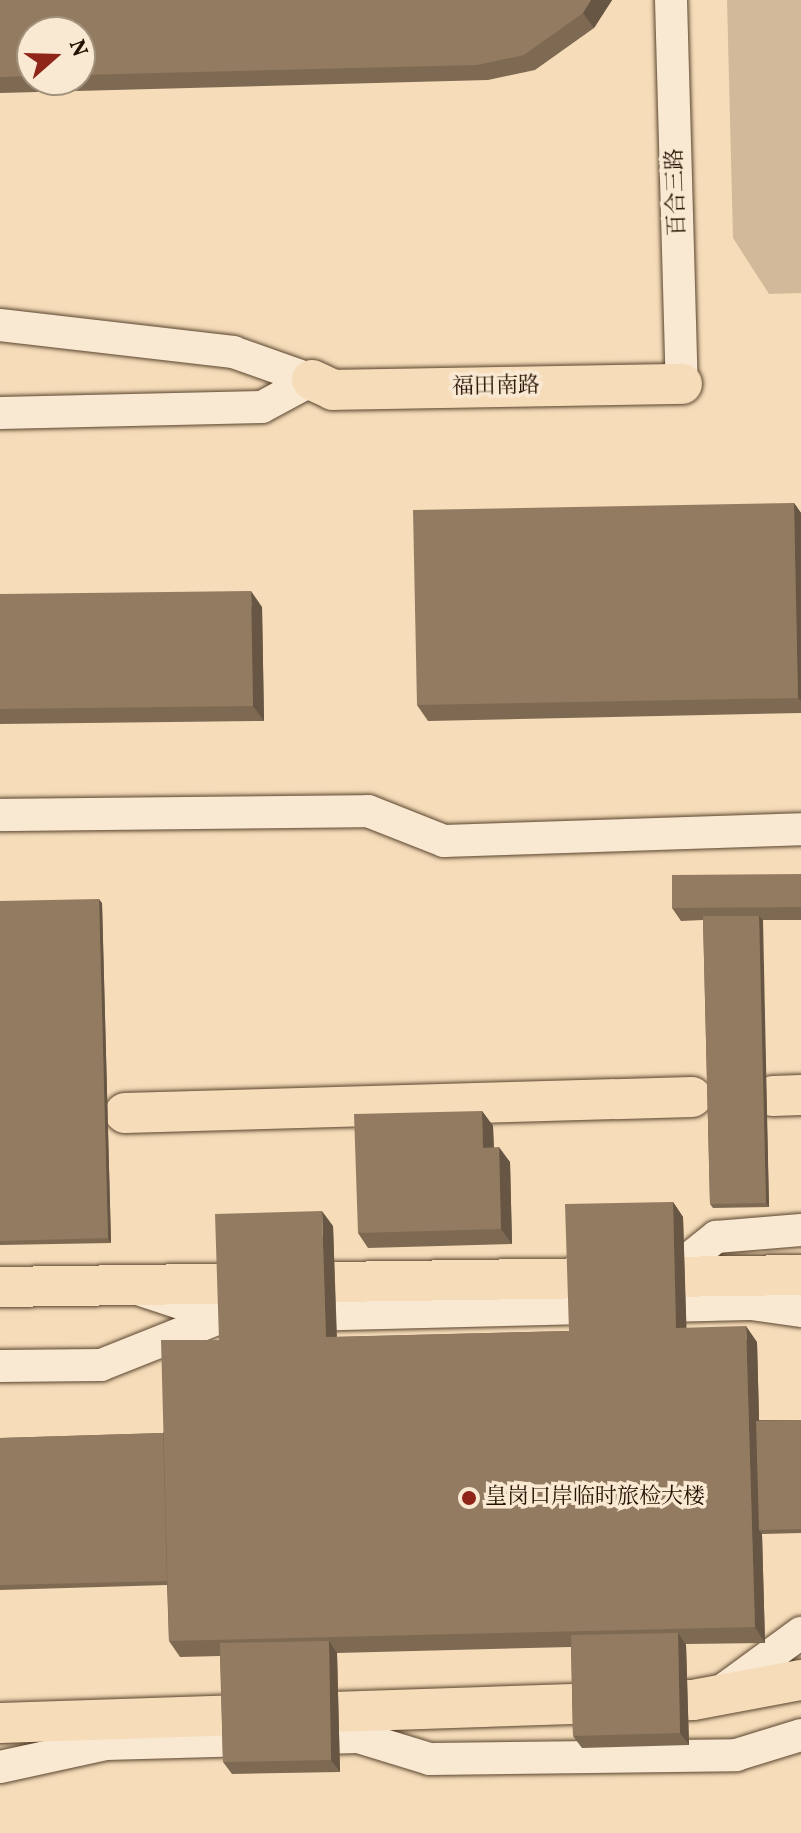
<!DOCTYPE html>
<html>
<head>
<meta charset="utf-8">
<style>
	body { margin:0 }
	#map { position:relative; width:801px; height:1833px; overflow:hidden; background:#f6dcb9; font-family:Vollkorn,"Noto Serif SC",serif }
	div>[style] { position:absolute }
	.green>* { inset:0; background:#d2b99a }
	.roads { filter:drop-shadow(0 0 2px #59442e) drop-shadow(0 0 2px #59442e) }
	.minor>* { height:32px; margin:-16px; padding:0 16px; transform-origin:16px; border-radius:16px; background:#f9e8d2 }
	.major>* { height:40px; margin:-20px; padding:0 20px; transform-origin:20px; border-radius:20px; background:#f6dcb9 }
	.wall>* { inset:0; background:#7e6a53 }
	.shaded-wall>* { inset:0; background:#665643 }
	.building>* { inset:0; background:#927b60 }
	.dots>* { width:22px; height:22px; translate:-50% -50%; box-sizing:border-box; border:4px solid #f9e8d2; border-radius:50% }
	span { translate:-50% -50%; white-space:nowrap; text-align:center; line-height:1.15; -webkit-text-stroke:7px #f9e8d2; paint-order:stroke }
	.street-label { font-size:22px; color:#251100 }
	.poi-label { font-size:22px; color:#251100 }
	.left { translate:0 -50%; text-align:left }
	.north { position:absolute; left:16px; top:16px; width:80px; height:80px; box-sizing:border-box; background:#f9e8d2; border:2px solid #a4927e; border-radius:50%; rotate:70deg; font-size:22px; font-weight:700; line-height:32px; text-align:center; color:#251100 }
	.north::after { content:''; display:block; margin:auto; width:28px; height:36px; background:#8f2418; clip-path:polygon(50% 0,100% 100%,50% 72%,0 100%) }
</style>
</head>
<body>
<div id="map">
	<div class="green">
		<div style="clip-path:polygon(727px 0,801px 0,801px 293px,769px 294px,733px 238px)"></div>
	</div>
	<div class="roads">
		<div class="minor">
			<div style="left:671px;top:0;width:384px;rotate:88.4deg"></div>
			<div style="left:0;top:325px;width:235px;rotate:6.6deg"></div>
			<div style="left:233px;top:352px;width:84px;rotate:19.5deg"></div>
			<div style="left:0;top:413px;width:262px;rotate:-1.3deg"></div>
			<div style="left:262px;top:407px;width:57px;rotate:-28.4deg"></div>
			<div style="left:0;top:815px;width:368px;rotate:-0.6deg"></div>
			<div style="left:368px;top:811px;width:82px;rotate:21.5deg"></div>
			<div style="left:444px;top:841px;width:357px;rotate:-1.9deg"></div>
			<div style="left:671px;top:1273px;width:58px;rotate:-38.7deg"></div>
			<div style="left:716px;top:1237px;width:85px;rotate:-4.7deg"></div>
			<div style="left:138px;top:1289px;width:89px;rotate:18.4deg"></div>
			<div style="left:222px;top:1317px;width:529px;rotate:-1.41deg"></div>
			<div style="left:751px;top:1304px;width:50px;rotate:8deg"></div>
			<div style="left:0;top:1366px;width:101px;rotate:-0.6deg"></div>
			<div style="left:101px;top:1365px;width:127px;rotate:-21.7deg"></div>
			<div style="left:723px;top:1690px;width:97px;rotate:-36.2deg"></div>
			<div style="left:0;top:1767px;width:108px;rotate:-12.2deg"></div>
			<div style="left:106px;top:1744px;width:252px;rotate:-1.6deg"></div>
			<div style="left:358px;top:1737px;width:75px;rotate:17deg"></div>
			<div style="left:430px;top:1759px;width:306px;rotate:-0.7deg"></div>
			<div style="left:736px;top:1755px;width:68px;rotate:-17.1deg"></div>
		</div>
		<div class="major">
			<div style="left:312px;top:380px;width:23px;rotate:25deg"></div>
			<div style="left:333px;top:390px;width:349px;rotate:-1deg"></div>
			<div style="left:773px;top:1096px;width:28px;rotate:-2deg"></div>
			<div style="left:125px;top:1113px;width:567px;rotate:-1.62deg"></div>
			<div style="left:0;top:1287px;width:801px;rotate:-0.86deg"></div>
			<div style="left:0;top:1723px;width:693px;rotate:-1.9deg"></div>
			<div style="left:693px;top:1700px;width:110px;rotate:-10.5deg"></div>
		</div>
	</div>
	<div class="wall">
		<div style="clip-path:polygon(evenodd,0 0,612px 0,594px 28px,535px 70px,488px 80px,0 93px,0 0,32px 32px,80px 32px,80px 80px,32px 80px,32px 32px)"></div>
		<div style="clip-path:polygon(794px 503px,801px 513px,801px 713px,428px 721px,417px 705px)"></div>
		<div style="clip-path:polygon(0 594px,262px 607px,264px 721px,0 724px)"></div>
		<div style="clip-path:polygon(801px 874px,801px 920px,762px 920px,769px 1207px,713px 1208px,710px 1204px,703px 920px,681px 921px,672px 908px)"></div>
		<div style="clip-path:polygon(0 901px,102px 903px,111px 1243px,0 1245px)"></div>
		<div style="clip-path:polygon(482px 1111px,493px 1126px,494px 1147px,510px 1162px,512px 1244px,368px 1248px,358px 1233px)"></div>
		<div style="clip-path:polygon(673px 1202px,683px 1217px,686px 1328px,757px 1342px,759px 1420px,801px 1420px,801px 1533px,762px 1534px,765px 1643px,686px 1644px,689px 1745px,582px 1748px,573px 1736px,571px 1647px,337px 1653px,340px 1772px,232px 1774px,223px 1762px,220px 1656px,180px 1657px,169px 1641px,167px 1585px,0 1590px,0 1438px,163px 1433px,219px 1340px,333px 1226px,337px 1337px,569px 1331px)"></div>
	</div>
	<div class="shaded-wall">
		<div style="clip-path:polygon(591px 0,612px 0,594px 28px,583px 13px)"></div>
		<div style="clip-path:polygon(794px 503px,801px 513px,801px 701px,798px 698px)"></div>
		<div style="clip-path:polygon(251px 591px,262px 607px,264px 721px,253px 706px)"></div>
		<div style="clip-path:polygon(99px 899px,102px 903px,111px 1243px,108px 1238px)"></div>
		<div style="clip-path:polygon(759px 916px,763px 920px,769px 1207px,766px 1203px)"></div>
		<div style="clip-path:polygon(482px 1111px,493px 1126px,494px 1163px,483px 1148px)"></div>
		<div style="clip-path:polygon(499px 1147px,510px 1162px,512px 1244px,501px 1229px)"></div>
		<div style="clip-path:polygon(673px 1202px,683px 1217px,687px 1344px,676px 1328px)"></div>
		<div style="clip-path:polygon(322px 1211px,333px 1226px,337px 1353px,326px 1337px)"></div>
		<div style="clip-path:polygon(746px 1326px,757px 1342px,762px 1530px,759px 1530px,762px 1534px,765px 1643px,755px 1627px)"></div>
		<div style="clip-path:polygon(678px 1633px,686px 1645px,689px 1745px,680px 1733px)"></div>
		<div style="clip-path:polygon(329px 1641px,337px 1653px,340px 1772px,331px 1760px)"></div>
	</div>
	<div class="building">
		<div style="clip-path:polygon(0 0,591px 0,583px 13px,524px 55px,477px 65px,80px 75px,80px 32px,32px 32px,32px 76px,0 77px)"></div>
		<div style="clip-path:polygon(794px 503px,798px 698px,417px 705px,413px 510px)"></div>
		<div style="clip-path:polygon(251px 591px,253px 706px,0 709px,0 594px)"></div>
		<div style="clip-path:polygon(801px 874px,801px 907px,672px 908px,672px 875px)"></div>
		<div style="clip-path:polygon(99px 899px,108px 1238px,0 1241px,0 901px)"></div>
		<div style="clip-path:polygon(703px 916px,759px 916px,766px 1203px,710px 1204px)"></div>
		<div style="clip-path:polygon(482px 1111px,483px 1148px,499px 1147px,501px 1229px,358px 1233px,354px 1114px)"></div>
		<div style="clip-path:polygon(673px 1202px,676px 1328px,746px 1326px,755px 1627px,169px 1641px,161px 1340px,219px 1340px,215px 1214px,322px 1211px,326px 1337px,569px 1331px,565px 1204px)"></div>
		<div style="clip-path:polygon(801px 1420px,801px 1529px,759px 1530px,756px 1421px)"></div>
		<div style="clip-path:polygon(163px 1433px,167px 1581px,0 1585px,0 1438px)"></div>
		<div style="clip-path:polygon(678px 1633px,680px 1733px,573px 1736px,571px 1635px)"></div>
		<div style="clip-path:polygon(329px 1641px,331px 1760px,223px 1762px,220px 1643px)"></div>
	</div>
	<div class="dots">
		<div style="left:469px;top:1498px;background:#8f2418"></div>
	</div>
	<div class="street-label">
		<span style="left:677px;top:192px;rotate:-92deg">百合三路</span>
		<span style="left:496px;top:387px;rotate:-1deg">福田南路</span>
	</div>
	<div class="poi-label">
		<span class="left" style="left:485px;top:1498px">皇岗口岸临时旅检大楼</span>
	</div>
	<div class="north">N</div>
</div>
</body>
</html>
